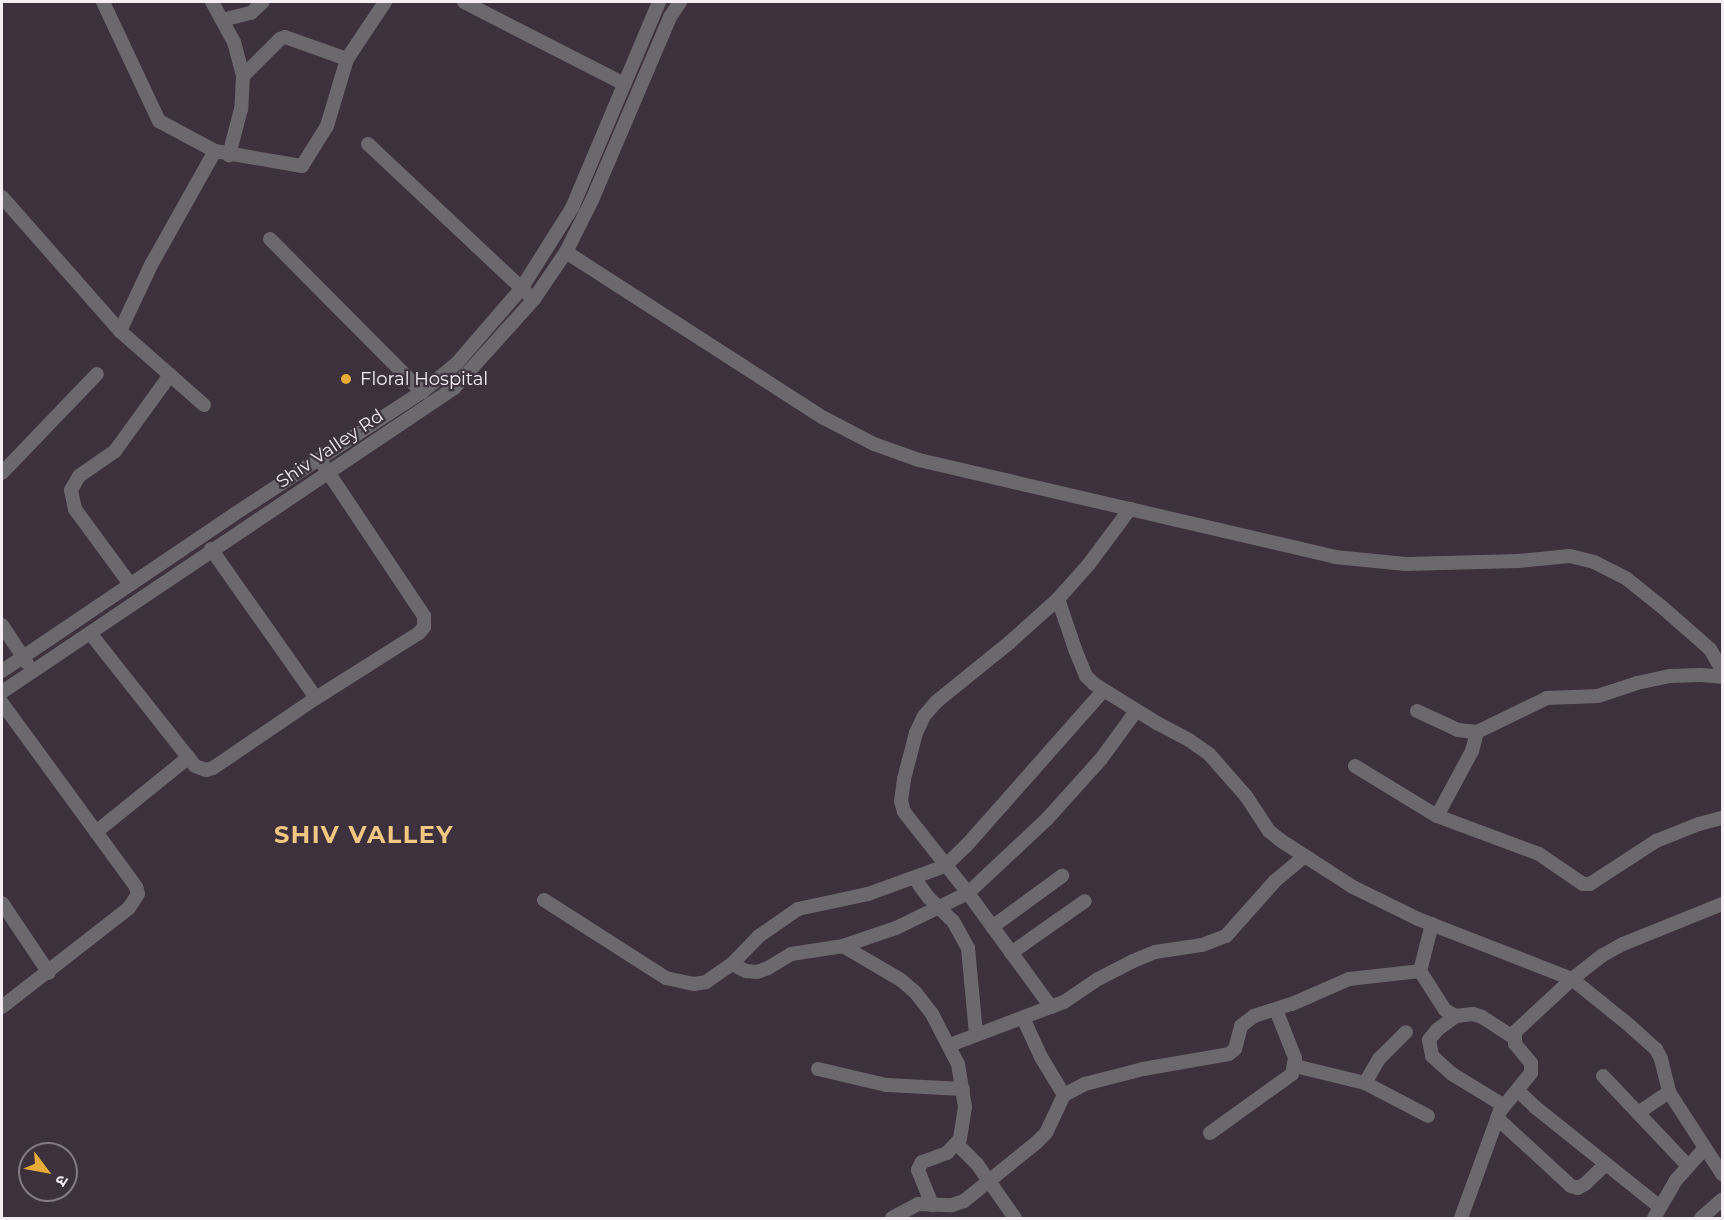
<!DOCTYPE html>
<html>
<head>
<meta charset="utf-8">
<style>
	body { margin:0 }
	#map { position:relative; width:1724px; height:1220px; overflow:hidden; background:#3c313c; font-family:Montserrat,"Noto Sans Devanagari",sans-serif }
	div>[style] { position:absolute }
	.minor>* { height:14px; margin:-7px; padding:0 7px; transform-origin:7px; border-radius:7px; background:#6b686e }
	.dots>* { width:16px; height:16px; translate:-50% -50%; box-sizing:border-box; border:3px solid #3c313c; border-radius:50% }
	span { translate:-50% -50%; white-space:nowrap; text-align:center; line-height:1.15; -webkit-text-stroke:4.5px #3c313c; paint-order:stroke }
	.poi-label { font-size:18px; color:#f4edf4 }
	.left { translate:0 -50%; text-align:left }
	.street-label { font-size:18px; color:#f4edf4 }
	.district-label { font-size:24px; color:#f1c781; font-weight:700; letter-spacing:1.5px }
	.frame { position:absolute; inset:0; border:3px solid #f4edf4; pointer-events:none }
	.north { position:absolute; left:18px; top:1142px; width:60px; height:60px; box-sizing:border-box; background:#3c313c; border:2px solid #867c86; border-radius:50%; rotate:122deg; font-size:16px; font-weight:700; line-height:24px; text-align:center; color:#f4edf4 }
	.north::after { content:''; display:block; margin:auto; width:21px; height:27px; background:#e8ab37; clip-path:polygon(50% 0,100% 100%,50% 72%,0 100%) }
</style>
</head>
<body>
<div id="map">
	<div class="minor">
		<div style="left:103px;top:2px;width:132px;rotate:64.8deg"></div>
		<div style="left:159px;top:121px;width:64px;rotate:28.2deg"></div>
		<div style="left:215px;top:151px;width:88px;rotate:9.8deg"></div>
		<div style="left:302px;top:166px;width:47px;rotate:-58deg"></div>
		<div style="left:327px;top:126px;width:70px;rotate:-73.4deg"></div>
		<div style="left:347px;top:59px;width:69px;rotate:-56.3deg"></div>
		<div style="left:212px;top:2px;width:46px;rotate:61.2deg"></div>
		<div style="left:234px;top:42px;width:35px;rotate:75deg"></div>
		<div style="left:243px;top:76px;width:33px;rotate:93deg"></div>
		<div style="left:241px;top:109px;width:48px;rotate:104.6deg"></div>
		<div style="left:464px;top:2px;width:180px;rotate:27.1deg"></div>
		<div style="left:222px;top:20px;width:30px;rotate:-14deg"></div>
		<div style="left:251px;top:13px;width:16px;rotate:-43deg"></div>
		<div style="left:243px;top:76px;width:52px;rotate:-45deg"></div>
		<div style="left:280px;top:39px;width:5px;rotate:-22deg"></div>
		<div style="left:285px;top:37px;width:66px;rotate:19.5deg"></div>
		<div style="left:368px;top:144px;width:219px;rotate:43.2deg"></div>
		<div style="left:2px;top:197px;width:179px;rotate:48.6deg"></div>
		<div style="left:120px;top:331px;width:112px;rotate:41.4deg"></div>
		<div style="left:270px;top:239px;width:216px;rotate:45.2deg"></div>
		<div style="left:566px;top:252px;width:307px;rotate:32.8deg"></div>
		<div style="left:824px;top:418px;width:56px;rotate:27.5deg"></div>
		<div style="left:874px;top:444px;width:48px;rotate:19.6deg"></div>
		<div style="left:919px;top:460px;width:427px;rotate:13.1deg"></div>
		<div style="left:1335px;top:557px;width:71px;rotate:5.6deg"></div>
		<div style="left:1406px;top:564px;width:112px;rotate:-1.5deg"></div>
		<div style="left:1518px;top:561px;width:52px;rotate:-5.5deg"></div>
		<div style="left:1570px;top:556px;width:25px;rotate:14deg"></div>
		<div style="left:1594px;top:562px;width:37px;rotate:27deg"></div>
		<div style="left:1627px;top:579px;width:45px;rotate:38.7deg"></div>
		<div style="left:1662px;top:607px;width:64px;rotate:41.2deg"></div>
		<div style="left:1710px;top:649px;width:24px;rotate:60deg"></div>
		<div style="left:120px;top:331px;width:73px;rotate:-64.8deg"></div>
		<div style="left:151px;top:265px;width:131px;rotate:-60.7deg"></div>
		<div style="left:2px;top:473px;width:137px;rotate:-46.2deg"></div>
		<div style="left:211px;top:549px;width:182px;rotate:54.8deg"></div>
		<div style="left:130px;top:584px;width:93px;rotate:-126.3deg"></div>
		<div style="left:75px;top:509px;width:19px;rotate:-102deg"></div>
		<div style="left:71px;top:490px;width:16px;rotate:-60deg"></div>
		<div style="left:79px;top:476px;width:44px;rotate:-34.8deg"></div>
		<div style="left:115px;top:451px;width:94px;rotate:-54.1deg"></div>
		<div style="left:1058px;top:599px;width:53px;rotate:71.2deg"></div>
		<div style="left:1075px;top:649px;width:29px;rotate:68deg"></div>
		<div style="left:1086px;top:676px;width:11px;rotate:45deg"></div>
		<div style="left:1094px;top:684px;width:74px;rotate:31.8deg"></div>
		<div style="left:1157px;top:723px;width:36px;rotate:28deg"></div>
		<div style="left:1189px;top:740px;width:24px;rotate:35deg"></div>
		<div style="left:1209px;top:754px;width:56px;rotate:48.6deg"></div>
		<div style="left:1246px;top:796px;width:42px;rotate:56.7deg"></div>
		<div style="left:1269px;top:831px;width:14px;rotate:39deg"></div>
		<div style="left:1280px;top:840px;width:87px;rotate:32.8deg"></div>
		<div style="left:1353px;top:887px;width:72px;rotate:26.2deg"></div>
		<div style="left:1418px;top:919px;width:165px;rotate:21.3deg"></div>
		<div style="left:1572px;top:979px;width:73px;rotate:38.9deg"></div>
		<div style="left:1629px;top:1025px;width:36px;rotate:42deg"></div>
		<div style="left:1656px;top:1049px;width:11px;rotate:63deg"></div>
		<div style="left:1661px;top:1059px;width:34px;rotate:76deg"></div>
		<div style="left:1669px;top:1092px;width:98px;rotate:57.1deg"></div>
		<div style="left:2px;top:625px;width:45px;rotate:56.7deg"></div>
		<div style="left:90px;top:633px;width:169px;rotate:51.7deg"></div>
		<div style="left:195px;top:766px;width:12px;rotate:20deg"></div>
		<div style="left:206px;top:770px;width:7px;rotate:-16deg"></div>
		<div style="left:213px;top:768px;width:125px;rotate:-34.2deg"></div>
		<div style="left:316px;top:698px;width:122px;rotate:-32.3deg"></div>
		<div style="left:419px;top:633px;width:8px;rotate:-50deg"></div>
		<div style="left:424px;top:627px;width:11px;rotate:-90deg"></div>
		<div style="left:424px;top:616px;width:180px;rotate:-123.7deg"></div>
		<div style="left:2px;top:671px;width:279px;rotate:-34deg"></div>
		<div style="left:233px;top:515px;width:225px;rotate:-33.1deg"></div>
		<div style="left:422px;top:392px;width:45px;rotate:-39.6deg"></div>
		<div style="left:457px;top:363px;width:98px;rotate:-49.1deg"></div>
		<div style="left:521px;top:289px;width:96px;rotate:-57.8deg"></div>
		<div style="left:572px;top:208px;width:224px;rotate:-67.1deg"></div>
		<div style="left:2px;top:692px;width:545px;rotate:-33.92deg"></div>
		<div style="left:454px;top:388px;width:120px;rotate:-48deg"></div>
		<div style="left:534px;top:299px;width:57px;rotate:-55.8deg"></div>
		<div style="left:566px;top:252px;width:58px;rotate:-63.4deg"></div>
		<div style="left:592px;top:200px;width:199px;rotate:-66.9deg"></div>
		<div style="left:670px;top:17px;width:18px;rotate:-56deg"></div>
		<div style="left:2px;top:703px;width:228px;rotate:53.9deg"></div>
		<div style="left:136px;top:887px;width:7px;rotate:74deg"></div>
		<div style="left:138px;top:894px;width:17px;rotate:123deg"></div>
		<div style="left:129px;top:908px;width:161px;rotate:142.1deg"></div>
		<div style="left:1417px;top:711px;width:45px;rotate:24.9deg"></div>
		<div style="left:1458px;top:730px;width:19px;rotate:6deg"></div>
		<div style="left:1477px;top:732px;width:78px;rotate:-25.9deg"></div>
		<div style="left:1547px;top:698px;width:51px;rotate:-2.2deg"></div>
		<div style="left:1598px;top:696px;width:41px;rotate:-18.4deg"></div>
		<div style="left:1637px;top:683px;width:34px;rotate:-12deg"></div>
		<div style="left:1670px;top:676px;width:31px;rotate:-2deg"></div>
		<div style="left:1701px;top:675px;width:21px;rotate:5deg"></div>
		<div style="left:1355px;top:766px;width:96px;rotate:31.4deg"></div>
		<div style="left:1437px;top:816px;width:109px;rotate:20.4deg"></div>
		<div style="left:1539px;top:854px;width:53px;rotate:34.3deg"></div>
		<div style="left:1583px;top:884px;width:7px"></div>
		<div style="left:1590px;top:884px;width:79px;rotate:-33.1deg"></div>
		<div style="left:1656px;top:841px;width:46px;rotate:-21.6deg"></div>
		<div style="left:1699px;top:824px;width:24px;rotate:-15deg"></div>
		<div style="left:1437px;top:816px;width:74px;rotate:-61.7deg"></div>
		<div style="left:1472px;top:751px;width:20px;rotate:-75deg"></div>
		<div style="left:96px;top:832px;width:119px;rotate:-38.9deg"></div>
		<div style="left:915px;top:879px;width:24px;rotate:54deg"></div>
		<div style="left:929px;top:898px;width:33px;rotate:44deg"></div>
		<div style="left:953px;top:921px;width:31px;rotate:61deg"></div>
		<div style="left:968px;top:948px;width:86px;rotate:84.7deg"></div>
		<div style="left:544px;top:900px;width:145px;rotate:32.6deg"></div>
		<div style="left:666px;top:978px;width:29px;rotate:12deg"></div>
		<div style="left:694px;top:984px;width:12px;rotate:-9deg"></div>
		<div style="left:706px;top:982px;width:32px;rotate:-35deg"></div>
		<div style="left:732px;top:964px;width:39px;rotate:-46deg"></div>
		<div style="left:759px;top:936px;width:47px;rotate:-34.7deg"></div>
		<div style="left:798px;top:909px;width:72px;rotate:-12.1deg"></div>
		<div style="left:868px;top:894px;width:82px;rotate:-20deg"></div>
		<div style="left:945px;top:866px;width:29px;rotate:-44deg"></div>
		<div style="left:966px;top:846px;width:207px;rotate:-48.5deg"></div>
		<div style="left:2px;top:903px;width:84px;rotate:56.1deg"></div>
		<div style="left:1432px;top:924px;width:49px;rotate:104.3deg"></div>
		<div style="left:1420px;top:971px;width:46px;rotate:57.3deg"></div>
		<div style="left:1445px;top:1010px;width:13px;rotate:29deg"></div>
		<div style="left:1456px;top:1016px;width:17px;rotate:-7deg"></div>
		<div style="left:1473px;top:1014px;width:9px;rotate:18deg"></div>
		<div style="left:1482px;top:1017px;width:37px;rotate:33deg"></div>
		<div style="left:992px;top:927px;width:87px;rotate:-36.1deg"></div>
		<div style="left:843px;top:946px;width:67px;rotate:30.4deg"></div>
		<div style="left:901px;top:980px;width:18px;rotate:41deg"></div>
		<div style="left:915px;top:992px;width:28px;rotate:52deg"></div>
		<div style="left:932px;top:1014px;width:56px;rotate:62.5deg"></div>
		<div style="left:958px;top:1064px;width:44px;rotate:80.8deg"></div>
		<div style="left:965px;top:1107px;width:32px;rotate:99deg"></div>
		<div style="left:960px;top:1139px;width:19px;rotate:133deg"></div>
		<div style="left:947px;top:1153px;width:27px;rotate:160deg"></div>
		<div style="left:922px;top:1162px;width:9px;rotate:117deg"></div>
		<div style="left:918px;top:1170px;width:38px;rotate:68deg"></div>
		<div style="left:1011px;top:953px;width:90px;rotate:-35.1deg"></div>
		<div style="left:732px;top:964px;width:16px;rotate:27deg"></div>
		<div style="left:746px;top:971px;width:11px;rotate:5deg"></div>
		<div style="left:757px;top:972px;width:12px;rotate:-20deg"></div>
		<div style="left:768px;top:968px;width:27px;rotate:-31deg"></div>
		<div style="left:791px;top:954px;width:53px;rotate:-8.7deg"></div>
		<div style="left:843px;top:946px;width:56px;rotate:-18.8deg"></div>
		<div style="left:896px;top:928px;width:80px;rotate:-25.9deg"></div>
		<div style="left:968px;top:893px;width:108px;rotate:-43.1deg"></div>
		<div style="left:1047px;top:819px;width:81px;rotate:-48deg"></div>
		<div style="left:1101px;top:759px;width:59px;rotate:-53.9deg"></div>
		<div style="left:1051px;top:1007px;width:141px;rotate:-126.1deg"></div>
		<div style="left:968px;top:893px;width:103px;rotate:-128.3deg"></div>
		<div style="left:904px;top:812px;width:11px;rotate:-105deg"></div>
		<div style="left:901px;top:801px;width:22px;rotate:-82deg"></div>
		<div style="left:904px;top:779px;width:48px;rotate:-75.4deg"></div>
		<div style="left:916px;top:733px;width:19px;rotate:-65deg"></div>
		<div style="left:924px;top:716px;width:18px;rotate:-49deg"></div>
		<div style="left:936px;top:702px;width:95px;rotate:-39deg"></div>
		<div style="left:1010px;top:642px;width:64px;rotate:-41.9deg"></div>
		<div style="left:1058px;top:599px;width:47px;rotate:-48.5deg"></div>
		<div style="left:1089px;top:564px;width:69px;rotate:-53.3deg"></div>
		<div style="left:1456px;top:1016px;width:24px;rotate:144deg"></div>
		<div style="left:1437px;top:1030px;width:13px;rotate:129deg"></div>
		<div style="left:1429px;top:1040px;width:16px;rotate:79deg"></div>
		<div style="left:1432px;top:1056px;width:27px;rotate:42deg"></div>
		<div style="left:1452px;top:1074px;width:60px;rotate:31.3deg"></div>
		<div style="left:1023px;top:1018px;width:43px;rotate:65.2deg"></div>
		<div style="left:1041px;top:1057px;width:44px;rotate:58.8deg"></div>
		<div style="left:950px;top:1045px;width:122px;rotate:-20.7deg"></div>
		<div style="left:1064px;top:1002px;width:41px;rotate:-34.1deg"></div>
		<div style="left:1098px;top:979px;width:39px;rotate:-27deg"></div>
		<div style="left:1133px;top:961px;width:24px;rotate:-22deg"></div>
		<div style="left:1155px;top:952px;width:48px;rotate:-8.5deg"></div>
		<div style="left:1202px;top:945px;width:26px;rotate:-21deg"></div>
		<div style="left:1226px;top:936px;width:74px;rotate:-48.3deg"></div>
		<div style="left:1275px;top:881px;width:39px;rotate:-40deg"></div>
		<div style="left:1295px;top:1066px;width:72px;rotate:13.7deg"></div>
		<div style="left:1365px;top:1083px;width:71px;rotate:27.6deg"></div>
		<div style="left:818px;top:1069px;width:70px;rotate:13.2deg"></div>
		<div style="left:886px;top:1085px;width:77px;rotate:3deg"></div>
		<div style="left:1603px;top:1076px;width:124px;rotate:46.6deg"></div>
		<div style="left:1365px;top:1083px;width:28px;rotate:-60deg"></div>
		<div style="left:1379px;top:1059px;width:38px;rotate:-45deg"></div>
		<div style="left:1517px;top:1090px;width:25px;rotate:43deg"></div>
		<div style="left:1535px;top:1107px;width:160px;rotate:38.7deg"></div>
		<div style="left:1638px;top:1113px;width:37px;rotate:-34deg"></div>
		<div style="left:1497px;top:1118px;width:100px;rotate:42.6deg"></div>
		<div style="left:1571px;top:1186px;width:7px;rotate:16deg"></div>
		<div style="left:1578px;top:1188px;width:8px;rotate:-30deg"></div>
		<div style="left:1585px;top:1184px;width:29px;rotate:-44deg"></div>
		<div style="left:1210px;top:1133px;width:101px;rotate:-35.7deg"></div>
		<div style="left:1292px;top:1074px;width:16px;rotate:-79deg"></div>
		<div style="left:1295px;top:1058px;width:52px;rotate:-111.6deg"></div>
		<div style="left:957px;top:1144px;width:28px;rotate:45deg"></div>
		<div style="left:977px;top:1164px;width:66px;rotate:54.9deg"></div>
		<div style="left:892px;top:1218px;width:30px;rotate:-28deg"></div>
		<div style="left:918px;top:1204px;width:34px;rotate:2deg"></div>
		<div style="left:952px;top:1205px;width:13px;rotate:-18deg"></div>
		<div style="left:964px;top:1201px;width:92px;rotate:-38.9deg"></div>
		<div style="left:1036px;top:1143px;width:14px;rotate:-45deg"></div>
		<div style="left:1046px;top:1133px;width:42px;rotate:-64.7deg"></div>
		<div style="left:1064px;top:1095px;width:24px;rotate:-28deg"></div>
		<div style="left:1085px;top:1084px;width:60px;rotate:-14.5deg"></div>
		<div style="left:1143px;top:1069px;width:87px;rotate:-9.9deg"></div>
		<div style="left:1229px;top:1054px;width:8px;rotate:-40deg"></div>
		<div style="left:1235px;top:1049px;width:24px;rotate:-75deg"></div>
		<div style="left:1241px;top:1026px;width:16px;rotate:-38deg"></div>
		<div style="left:1254px;top:1016px;width:40px;rotate:-18deg"></div>
		<div style="left:1292px;top:1004px;width:62px;rotate:-23.7deg"></div>
		<div style="left:1349px;top:979px;width:71px;rotate:-6.4deg"></div>
		<div style="left:1461px;top:1218px;width:114px;rotate:-70deg"></div>
		<div style="left:1500px;top:1111px;width:49px;rotate:-50.8deg"></div>
		<div style="left:1531px;top:1073px;width:10px;rotate:-90deg"></div>
		<div style="left:1531px;top:1063px;width:25px;rotate:-130deg"></div>
		<div style="left:1515px;top:1044px;width:12px;rotate:-90deg"></div>
		<div style="left:1515px;top:1032px;width:78px;rotate:-42.9deg"></div>
		<div style="left:1572px;top:979px;width:39px;rotate:-38deg"></div>
		<div style="left:1603px;top:955px;width:23px;rotate:-29deg"></div>
		<div style="left:1623px;top:944px;width:107px;rotate:-22deg"></div>
		<div style="left:1654px;top:1218px;width:44px;rotate:-59.9deg"></div>
		<div style="left:1676px;top:1180px;width:42px;rotate:-47.9deg"></div>
		<div style="left:1701px;top:1218px;width:28px;rotate:-41deg"></div>
	</div>
	<div class="dots">
		<div style="left:346px;top:379px;background:#e8ab37"></div>
	</div>
	<div class="poi-label">
		<span class="left" style="left:360px;top:379px">Floral Hospital</span>
	</div>
	<div class="street-label">
		<span style="left:330px;top:449px;rotate:-34deg">Shiv Valley Rd</span>
	</div>
	<div class="district-label">
		<span style="left:364px;top:835px">SHIV VALLEY</span>
	</div>
	<div class="frame"></div>
	<div class="north">उ</div>
</div>
</body>
</html>
